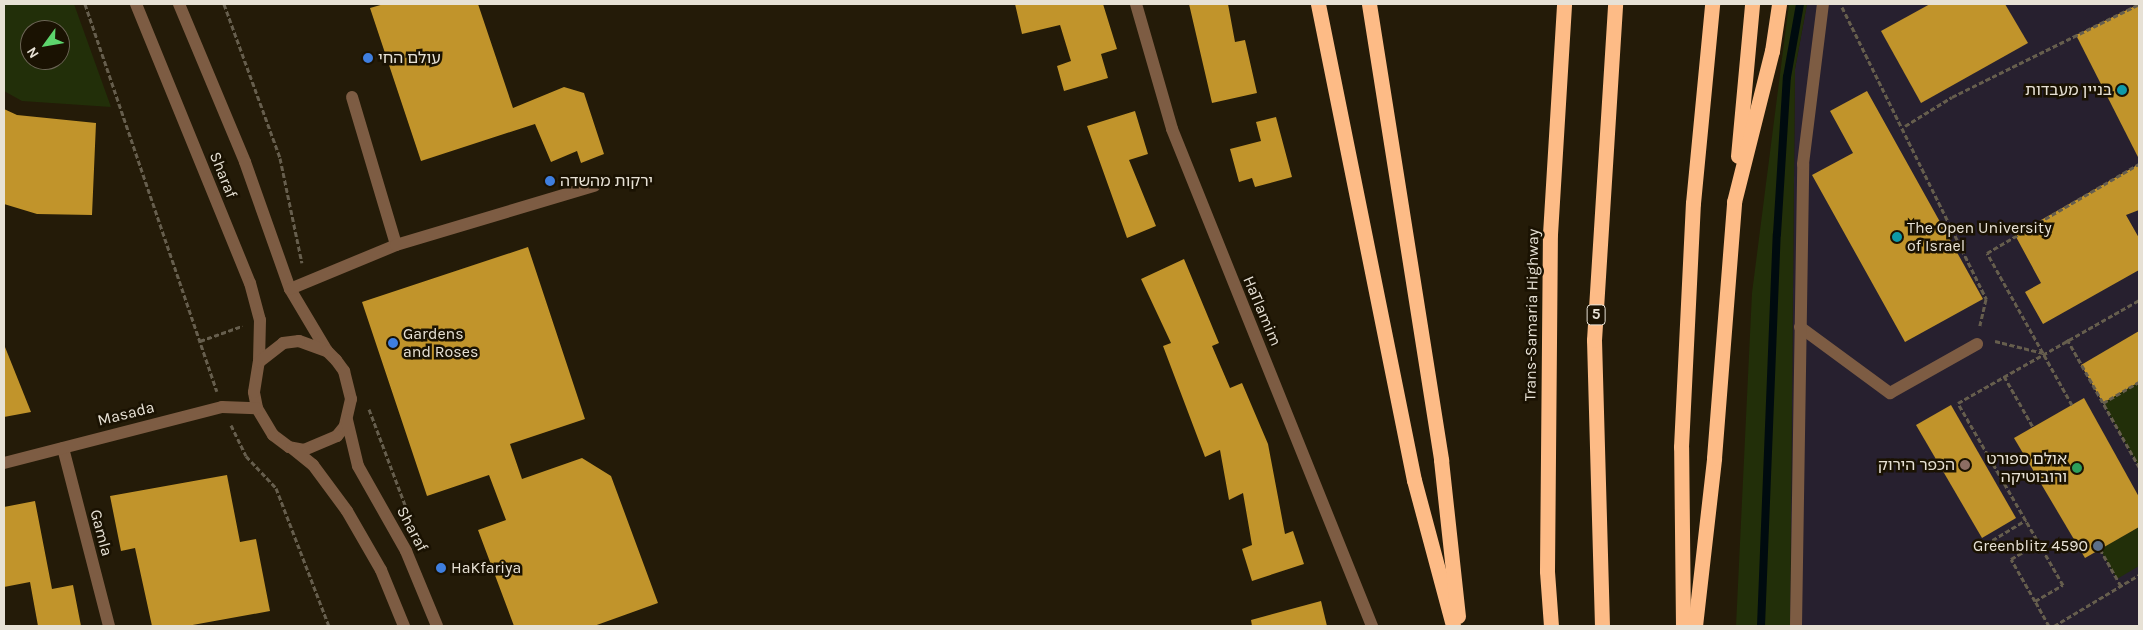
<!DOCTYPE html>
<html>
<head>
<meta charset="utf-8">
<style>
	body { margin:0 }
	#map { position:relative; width:2143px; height:630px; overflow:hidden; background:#241b08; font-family:Karla,"Noto Sans Hebrew",sans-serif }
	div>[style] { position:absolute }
	.education>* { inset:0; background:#27202f }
	.green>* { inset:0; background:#222f09 }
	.stream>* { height:8px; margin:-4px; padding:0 4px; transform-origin:4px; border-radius:4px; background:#000b0f }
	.building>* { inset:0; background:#c1942b }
	.path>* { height:3px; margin-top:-1.5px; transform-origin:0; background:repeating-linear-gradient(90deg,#665e4d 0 5px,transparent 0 7.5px) }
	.minor>* { height:12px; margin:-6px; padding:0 6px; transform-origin:6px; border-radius:6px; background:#7d5c43 }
	.highway>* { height:15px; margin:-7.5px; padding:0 7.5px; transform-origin:7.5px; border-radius:7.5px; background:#fdbb86 }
	.dots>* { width:14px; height:14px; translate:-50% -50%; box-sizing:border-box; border:2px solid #1a1202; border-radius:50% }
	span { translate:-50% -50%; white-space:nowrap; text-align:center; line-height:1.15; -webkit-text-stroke:5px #1a1202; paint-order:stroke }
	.shield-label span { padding:1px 4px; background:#1a1202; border:1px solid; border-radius:4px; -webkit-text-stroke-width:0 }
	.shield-label { font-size:15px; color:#e7e1d5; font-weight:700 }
	.poi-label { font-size:16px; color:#e7e1d5 }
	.left { translate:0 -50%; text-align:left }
	.right { translate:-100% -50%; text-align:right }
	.street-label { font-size:16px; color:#e7e1d5 }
	.frame { position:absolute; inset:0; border:5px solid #e7e1d5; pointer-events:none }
	.north { position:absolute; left:20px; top:20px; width:50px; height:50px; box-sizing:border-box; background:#1a1202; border:1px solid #6c6556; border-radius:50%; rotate:238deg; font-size:14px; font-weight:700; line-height:20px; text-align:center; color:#e7e1d5 }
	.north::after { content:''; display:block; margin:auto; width:18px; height:22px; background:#5dd56d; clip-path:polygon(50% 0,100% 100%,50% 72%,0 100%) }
</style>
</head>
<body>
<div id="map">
	<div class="education">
		<div style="clip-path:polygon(1807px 4px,2139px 4px,2139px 626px,1790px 626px,1795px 69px)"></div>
	</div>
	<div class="green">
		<div style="clip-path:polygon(evenodd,4px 4px,74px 4px,111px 107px,22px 101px,4px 91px,4px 4px,30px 30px,60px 30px,60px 60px,30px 60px,30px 30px)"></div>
		<div style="clip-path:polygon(1789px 4px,1807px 4px,1795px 69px,1790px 626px,1736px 626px,1752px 293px)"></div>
		<div style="clip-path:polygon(2139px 382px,2139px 467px,2103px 403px)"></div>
		<div style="clip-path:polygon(2139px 527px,2139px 566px,2117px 579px,2100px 549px)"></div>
	</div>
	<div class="stream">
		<div style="left:1761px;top:626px;width:392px;rotate:-87.7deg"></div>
		<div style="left:1777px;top:234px;width:157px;rotate:-86.4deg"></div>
		<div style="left:1787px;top:77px;width:74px;rotate:-79.9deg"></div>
	</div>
	<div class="building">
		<div style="clip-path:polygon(384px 4px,478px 4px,513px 108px,564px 87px,584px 93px,604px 154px,581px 163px,577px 151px,551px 162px,535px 124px,421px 161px,370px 8px)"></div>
		<div style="clip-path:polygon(1015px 4px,1103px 4px,1117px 49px,1101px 54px,1108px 78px,1064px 91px,1057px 66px,1071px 61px,1060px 25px,1022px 34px)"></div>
		<div style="clip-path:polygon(1189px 4px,1228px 4px,1235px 42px,1245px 40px,1257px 93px,1212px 103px)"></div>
		<div style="clip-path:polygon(1930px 4px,2005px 4px,2028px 43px,1921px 103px,1881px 31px)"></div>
		<div style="clip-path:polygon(2139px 4px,2139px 159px,2076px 35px)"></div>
		<div style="clip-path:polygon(1867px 91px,1983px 299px,1905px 342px,1812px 175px,1853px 153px,1830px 111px)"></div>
		<div style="clip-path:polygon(4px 109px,17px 115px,96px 123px,92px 215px,37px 214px,4px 204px)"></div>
		<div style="clip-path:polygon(1135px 111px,1148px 154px,1129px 160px,1156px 226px,1127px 238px,1087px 126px)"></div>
		<div style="clip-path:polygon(1276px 117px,1292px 177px,1255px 187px,1252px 178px,1239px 182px,1230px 149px,1261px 141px,1256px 122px)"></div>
		<div style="clip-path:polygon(2139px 164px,2139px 210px,2126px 215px,2139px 238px,2139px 270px,2043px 324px,2025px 292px,2041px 283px,2015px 235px)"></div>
		<div style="clip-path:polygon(528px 247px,585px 419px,510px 444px,522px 479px,582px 458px,611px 476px,658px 603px,594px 626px,514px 626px,478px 530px,506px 520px,489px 475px,427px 496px,362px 302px)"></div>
		<div style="clip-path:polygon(1184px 259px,1219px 343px,1212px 346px,1230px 388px,1242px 383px,1268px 444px,1285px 534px,1293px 531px,1304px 564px,1252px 581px,1242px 549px,1252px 545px,1243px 493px,1229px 500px,1220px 450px,1205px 457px,1163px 346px,1171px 343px,1141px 279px)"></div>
		<div style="clip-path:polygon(2139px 331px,2139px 382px,2103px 403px,2081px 365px)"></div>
		<div style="clip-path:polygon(4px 347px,5px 347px,31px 412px,4px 417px)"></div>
		<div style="clip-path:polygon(2084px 398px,2139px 497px,2139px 527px,2085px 558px,2014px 438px)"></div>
		<div style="clip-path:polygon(1951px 405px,2016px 518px,1982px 538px,1916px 425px)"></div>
		<div style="clip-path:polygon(227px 475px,240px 542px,256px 539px,270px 611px,187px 626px,152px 626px,135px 548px,121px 551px,110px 496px)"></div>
		<div style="clip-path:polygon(35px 501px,52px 589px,73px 585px,81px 626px,38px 626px,30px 582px,4px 587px,4px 507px)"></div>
		<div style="clip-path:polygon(1321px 601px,1327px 626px,1252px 626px,1251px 620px)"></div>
	</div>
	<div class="path">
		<div style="left:85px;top:4px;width:409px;rotate:71.2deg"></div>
		<div style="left:224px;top:4px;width:164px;rotate:70deg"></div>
		<div style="left:280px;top:158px;width:107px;rotate:78.2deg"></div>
		<div style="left:1842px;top:7px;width:326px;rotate:63.7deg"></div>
		<div style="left:1986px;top:299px;width:28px;rotate:103deg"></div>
		<div style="left:1905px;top:126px;width:55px;rotate:-31.7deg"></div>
		<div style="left:1952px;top:97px;width:209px;rotate:-26.4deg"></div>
		<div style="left:2067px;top:339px;width:147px;rotate:60.6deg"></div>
		<div style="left:200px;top:341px;width:45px;rotate:-19.7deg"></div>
		<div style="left:1995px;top:341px;width:49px;rotate:14deg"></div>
		<div style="left:2004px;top:376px;width:59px;rotate:60.4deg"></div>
		<div style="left:2103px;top:403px;width:42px;rotate:-30.3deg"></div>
		<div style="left:2072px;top:405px;width:174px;rotate:-119.2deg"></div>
		<div style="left:1987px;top:253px;width:176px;rotate:-30.4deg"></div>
		<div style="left:369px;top:409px;width:111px;rotate:69.4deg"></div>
		<div style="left:231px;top:425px;width:34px;rotate:64deg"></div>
		<div style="left:246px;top:456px;width:44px;rotate:46.8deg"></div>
		<div style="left:276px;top:488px;width:148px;rotate:69deg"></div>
		<div style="left:1986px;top:544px;width:47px;rotate:-31deg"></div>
		<div style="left:2100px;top:549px;width:43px;rotate:60.4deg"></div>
		<div style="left:2035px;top:601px;width:48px;rotate:-119.7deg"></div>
		<div style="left:2011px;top:559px;width:32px;rotate:-30deg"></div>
		<div style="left:2049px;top:626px;width:29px;rotate:-119deg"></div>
		<div style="left:2035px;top:601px;width:32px;rotate:-30deg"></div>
		<div style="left:2063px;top:585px;width:210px;rotate:-120deg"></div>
		<div style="left:1958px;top:403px;width:208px;rotate:-29.6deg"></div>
		<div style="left:2054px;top:626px;width:99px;rotate:-31deg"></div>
	</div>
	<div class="minor">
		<div style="left:136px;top:4px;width:301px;rotate:67.8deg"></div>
		<div style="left:250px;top:283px;width:38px;rotate:75deg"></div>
		<div style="left:260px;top:320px;width:42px;rotate:91.4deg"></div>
		<div style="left:179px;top:4px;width:171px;rotate:67.3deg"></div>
		<div style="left:245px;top:162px;width:135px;rotate:70.5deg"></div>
		<div style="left:290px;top:289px;width:72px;rotate:59.2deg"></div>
		<div style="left:1136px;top:4px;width:130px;rotate:73.9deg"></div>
		<div style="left:1172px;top:129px;width:536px;rotate:68.08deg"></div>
		<div style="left:352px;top:97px;width:154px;rotate:73.4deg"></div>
		<div style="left:290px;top:289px;width:115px;rotate:-22.5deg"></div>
		<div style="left:396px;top:245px;width:207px;rotate:-16.6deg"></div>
		<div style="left:1800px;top:327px;width:112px;rotate:36.3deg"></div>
		<div style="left:1890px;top:393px;width:100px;rotate:-29.4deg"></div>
		<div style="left:299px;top:341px;width:30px;rotate:20deg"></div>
		<div style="left:327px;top:351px;width:13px;rotate:45deg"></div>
		<div style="left:336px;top:360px;width:14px;rotate:54deg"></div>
		<div style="left:344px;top:371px;width:29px;rotate:76deg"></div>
		<div style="left:351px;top:399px;width:28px;rotate:103deg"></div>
		<div style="left:345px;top:426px;width:13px;rotate:129deg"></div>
		<div style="left:337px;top:436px;width:36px;rotate:157deg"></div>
		<div style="left:304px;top:450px;width:15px;rotate:-169deg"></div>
		<div style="left:289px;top:447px;width:20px;rotate:-143deg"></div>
		<div style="left:273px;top:435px;width:31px;rotate:-121deg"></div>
		<div style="left:257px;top:408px;width:16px;rotate:-101deg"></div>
		<div style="left:254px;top:392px;width:30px;rotate:-81deg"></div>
		<div style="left:259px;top:362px;width:31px;rotate:-38deg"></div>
		<div style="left:283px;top:343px;width:16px;rotate:-7deg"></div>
		<div style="left:347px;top:420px;width:47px;rotate:76.6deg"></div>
		<div style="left:358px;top:466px;width:98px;rotate:60.5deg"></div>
		<div style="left:406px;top:551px;width:81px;rotate:67.5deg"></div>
		<div style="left:63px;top:448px;width:184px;rotate:75.5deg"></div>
		<div style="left:292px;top:448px;width:27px;rotate:39deg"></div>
		<div style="left:313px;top:465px;width:57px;rotate:53.5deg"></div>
		<div style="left:347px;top:511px;width:68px;rotate:60deg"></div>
		<div style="left:381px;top:570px;width:61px;rotate:67.7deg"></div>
		<div style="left:4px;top:463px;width:225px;rotate:-14.4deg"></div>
		<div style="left:222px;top:407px;width:35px;rotate:2deg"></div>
		<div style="left:1796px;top:626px;width:462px;rotate:-89.1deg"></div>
		<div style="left:1803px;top:164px;width:161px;rotate:-82.9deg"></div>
	</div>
	<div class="highway">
		<div style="left:1318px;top:4px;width:486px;rotate:78.6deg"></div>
		<div style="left:1414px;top:480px;width:151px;rotate:75deg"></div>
		<div style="left:1369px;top:4px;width:462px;rotate:81deg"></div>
		<div style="left:1441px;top:460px;width:157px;rotate:83.8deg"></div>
		<div style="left:1738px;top:156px;width:153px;rotate:-84.7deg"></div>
		<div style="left:1551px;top:626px;width:55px;rotate:-94.2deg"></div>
		<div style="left:1547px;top:571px;width:337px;rotate:-89.5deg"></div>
		<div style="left:1550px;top:234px;width:230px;rotate:-86.5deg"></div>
		<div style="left:1602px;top:626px;width:286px;rotate:-91.6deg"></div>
		<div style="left:1594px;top:340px;width:337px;rotate:-86.4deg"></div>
		<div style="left:1683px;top:626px;width:179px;rotate:-90.6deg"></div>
		<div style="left:1681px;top:447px;width:244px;rotate:-87.2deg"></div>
		<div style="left:1693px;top:203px;width:200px;rotate:-84.5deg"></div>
		<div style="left:1695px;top:626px;width:169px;rotate:-83.5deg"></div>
		<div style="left:1714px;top:458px;width:257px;rotate:-85.5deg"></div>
		<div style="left:1734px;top:202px;width:156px;rotate:-75.9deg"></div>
		<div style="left:1772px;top:51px;width:48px;rotate:-81.5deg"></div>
	</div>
	<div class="dots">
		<div style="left:368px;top:58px;background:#3f7fe0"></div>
		<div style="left:2122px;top:90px;background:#0f9aa8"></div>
		<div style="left:550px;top:181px;background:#3f7fe0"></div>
		<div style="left:1897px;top:237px;background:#0f9aa8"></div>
		<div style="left:393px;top:343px;background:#3f7fe0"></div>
		<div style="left:1965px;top:465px;background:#8d6e63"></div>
		<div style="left:2077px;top:468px;background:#2e9e5b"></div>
		<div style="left:2098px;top:546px;background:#5c6f8a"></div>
		<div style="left:441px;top:568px;background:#3f7fe0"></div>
	</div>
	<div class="shield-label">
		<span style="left:1596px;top:315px">5</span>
	</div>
	<div class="poi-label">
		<span class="left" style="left:378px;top:58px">עולם החי</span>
		<span class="right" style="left:2112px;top:90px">בניין מעבדות</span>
		<span class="left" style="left:560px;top:181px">ירקות מהשדה</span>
		<span class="left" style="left:1907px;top:237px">The Open University<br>of Israel</span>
		<span class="left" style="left:403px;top:343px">Gardens<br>and Roses</span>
		<span class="right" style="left:2067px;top:468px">אולם ספורט<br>ורובוטיקה</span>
		<span class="right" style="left:1955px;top:465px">הכפר הירוק</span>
		<span class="right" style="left:2088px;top:546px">Greenblitz 4590</span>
		<span class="left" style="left:451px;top:568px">HaKfariya</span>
	</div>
	<div class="street-label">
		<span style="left:223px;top:175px;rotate:68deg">Sharaf</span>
		<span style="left:1262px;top:311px;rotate:67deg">HaTlamim</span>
		<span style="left:1532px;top:315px;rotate:-89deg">Trans-Samaria Highway</span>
		<span style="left:126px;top:414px;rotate:-14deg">Masada</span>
		<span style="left:412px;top:529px;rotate:62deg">Sharaf</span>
		<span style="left:101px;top:533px;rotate:75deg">Gamla</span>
	</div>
	<div class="frame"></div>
	<div class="north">N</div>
</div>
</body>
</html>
